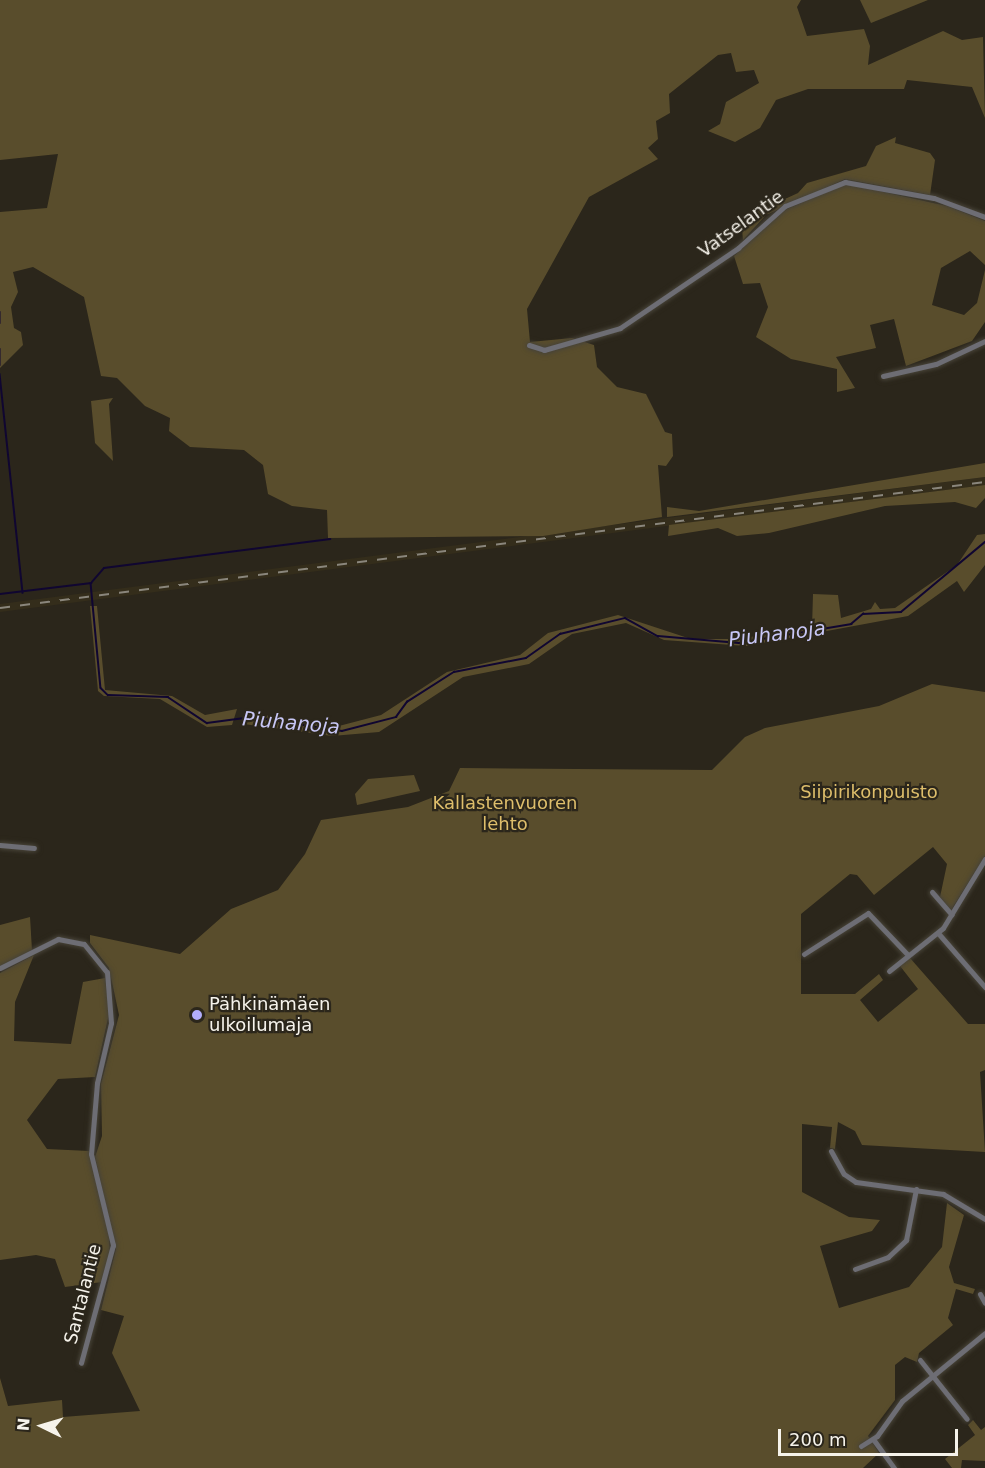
<!DOCTYPE html>
<html>
<head>
<meta charset="utf-8">
<style>
	body { margin:0 }
	#map { position:relative; width:985px; height:1468px; overflow:hidden; background:#2b261b; font-family:"DejaVu Sans",sans-serif }
	div>[style] { position:absolute }
	.built>* { inset:0; background:#342d1b }
	.green>* { inset:0; background:#594d2c }
	.stream>* { height:1.5px; margin:-0.75px; padding:0 0.75px; transform-origin:0.75px; border-radius:0.75px; background:#100631 }
	.roads { filter:drop-shadow(0 0 2px #474338) drop-shadow(0 0 2px #474338) }
	.street>* { height:5px; margin:-2.5px; padding:0 2.5px; transform-origin:2.5px; border-radius:2.5px; background:#6d6d74 }
	.rail>* { height:1.5px; margin-top:-0.75px; transform-origin:0; background:repeating-linear-gradient(90deg,#8a867c 0 10px,transparent 0 20px) }
	.dots>* { width:16px; height:16px; translate:-50% -50%; box-sizing:border-box; border:3px solid #2b261b; border-radius:50% }
	span { translate:-50% -50%; white-space:nowrap; text-align:center; line-height:1.15; -webkit-text-stroke:4.5px #2b261b; paint-order:stroke }
	.street-label { font-size:18px; color:#f6f3eb }
	.park-label { font-size:18px; color:#debe6b }
	.poi-label { font-size:18px; color:#f6f3eb }
	.left { translate:0 -50%; text-align:left }
	.water-label { font-size:20px; color:#c8c7f6; font-style:italic }
	.north { position:absolute; left:12px; top:1396px; width:60px; height:60px; -webkit-text-stroke:4px #2b261b; paint-order:stroke; rotate:275deg; font-size:16px; font-weight:700; line-height:24px; text-align:center; color:#f6f3eb }
	.north::after { content:''; display:block; margin:auto; width:21px; height:27px; background:#f6f3eb; clip-path:polygon(50% 0,100% 100%,50% 72%,0 100%) }
	.scale { position:absolute; left:778px; top:1429px; width:180px; height:27px; box-sizing:border-box; border:3px solid #f6f3eb; border-top:0; padding-left:8px; font-size:18px; line-height:21px; white-space:nowrap; color:#f6f3eb; -webkit-text-stroke:4px #2b261b; paint-order:stroke }
</style>
</head>
<body>
<div id="map">
	<div class="built">
		<div style="clip-path:polygon(985px 477px,985px 485px,0 612px,0 604px)"></div>
	</div>
	<div class="green">
		<div style="clip-path:polygon(0 0,801px 0,797px 7px,807px 36px,864px 29px,870px 46px,868px 65px,943px 31px,962px 40px,983px 37px,985px 118px,972px 87px,907px 80px,904px 89px,808px 89px,776px 100px,760px 128px,735px 142px,708px 131px,720px 124px,726px 102px,759px 83px,754px 70px,736px 72px,731px 53px,718px 55px,669px 94px,670px 113px,656px 121px,658px 139px,648px 148px,658px 159px,589px 197px,527px 309px,530px 342px,572px 338px,594px 345px,597px 367px,617px 387px,646px 394px,665px 432px,672px 434px,673px 456px,666px 466px,658px 465px,662px 517px,543px 536px,328px 538px,327px 510px,292px 506px,268px 494px,263px 465px,244px 450px,190px 447px,169px 431px,170px 418px,145px 406px,117px 378px,101px 376px,84px 297px,33px 267px,13px 272px,18px 292px,11px 307px,14px 328px,21px 332px,23px 345px,0 368px,0 212px,47px 208px,58px 154px,0 160px)"></div>
		<div style="clip-path:polygon(860px 0,928px 0,871px 23px)"></div>
		<div style="clip-path:polygon(896px 137px,895px 143px,930px 153px,935px 160px,930px 195px,845px 179px,766px 215px,743px 240px,741px 219px,798px 193px,807px 183px,866px 166px,876px 146px)"></div>
		<div style="clip-path:polygon(847px 184px,947px 206px,985px 221px,985px 265px,970px 251px,941px 268px,932px 305px,964px 315px,977px 303px,985px 270px,985px 322px,972px 341px,906px 366px,894px 319px,870px 325px,876px 348px,836px 357px,855px 388px,837px 392px,837px 369px,791px 359px,756px 337px,768px 307px,760px 283px,743px 284px,734px 256px,782px 211px)"></div>
		<div style="clip-path:polygon(113px 398px,109px 404px,113px 461px,95px 443px,91px 401px)"></div>
		<div style="clip-path:polygon(985px 463px,985px 477px,667px 517px,667px 507px,699px 511px)"></div>
		<div style="clip-path:polygon(985px 485px,985px 498px,976px 508px,955px 502px,885px 506px,769px 533px,737px 536px,718px 528px,668px 536px,669px 525px)"></div>
		<div style="clip-path:polygon(985px 534px,985px 565px,964px 592px,957px 581px,908px 616px,746px 646px,664px 640px,626px 623px,572px 634px,529px 664px,463px 677px,379px 732px,332px 736px,244px 724px,247px 712px,335px 727px,381px 715px,447px 672px,520px 655px,548px 633px,618px 615px,691px 639px,738px 639px,812px 627px,813px 594px,838px 595px,841px 618px,871px 609px,875px 602px,880px 609px,895px 608px,957px 565px,977px 535px)"></div>
		<div style="clip-path:polygon(90px 606px,97px 606px,105px 690px,172px 696px,205px 715px,237px 709px,232px 725px,207px 727px,160px 699px,104px 696px,98px 691px)"></div>
		<div style="clip-path:polygon(932px 684px,985px 692px,985px 856px,951px 910px,940px 897px,947px 864px,933px 847px,874px 895px,857px 875px,850px 874px,801px 914px,801px 994px,855px 994px,879px 974px,883px 980px,860px 1000px,878px 1022px,918px 989px,900px 966px,910px 958px,968px 1024px,985px 1024px,985px 1070px,980px 1072px,985px 1152px,862px 1145px,855px 1131px,838px 1122px,835px 1149px,830px 1148px,832px 1127px,802px 1124px,802px 1192px,849px 1217px,880px 1220px,872px 1231px,820px 1246px,839px 1308px,909px 1287px,942px 1247px,947px 1203px,964px 1215px,949px 1267px,954px 1283px,975px 1289px,973px 1294px,956px 1289px,948px 1318px,953px 1325px,919px 1353px,917px 1362px,905px 1357px,895px 1365px,895px 1400px,868px 1436px,879px 1453px,863px 1468px,0 1468px,0 1378px,8px 1406px,62px 1400px,63px 1417px,140px 1411px,112px 1353px,124px 1316px,101px 1310px,116px 1249px,95px 1157px,102px 1136px,101px 1084px,119px 1015px,109px 968px,90px 943px,90px 935px,180px 954px,231px 909px,278px 890px,305px 854px,321px 820px,408px 807px,449px 791px,460px 768px,712px 770px,745px 737px,765px 728px,879px 706px)"></div>
		<div style="clip-path:polygon(414px 775px,420px 791px,357px 805px,355px 794px,368px 779px)"></div>
		<div style="clip-path:polygon(30px 917px,32px 950px,0 966px,0 925px)"></div>
		<div style="clip-path:polygon(34px 955px,15px 1002px,14px 1041px,71px 1044px,83px 982px,105px 978px,109px 1014px,95px 1077px,58px 1079px,27px 1120px,47px 1149px,89px 1151px,107px 1215px,110px 1252px,102px 1282px,65px 1287px,55px 1259px,36px 1255px,0 1260px,0 973px)"></div>
		<div style="clip-path:polygon(973px 1420px,981px 1430px,985px 1427px,985px 1461px,962px 1460px,961px 1468px,952px 1468px,945px 1459px,975px 1435px,968px 1425px)"></div>
	</div>
	<div class="stream">
		<div style="left:0;top:312px;width:11px;rotate:90deg"></div>
		<div style="left:0;top:349px;width:16px;rotate:90deg"></div>
		<div style="left:0;top:374px;width:220px;rotate:84deg"></div>
		<div style="left:92px;top:582px;width:18px;rotate:-49deg"></div>
		<div style="left:104px;top:568px;width:228px;rotate:-7.3deg"></div>
		<div style="left:0;top:594px;width:92px;rotate:-6.9deg"></div>
		<div style="left:91px;top:583px;width:105px;rotate:84.6deg"></div>
		<div style="left:101px;top:688px;width:10px;rotate:45deg"></div>
		<div style="left:108px;top:695px;width:60px;rotate:1.9deg"></div>
		<div style="left:168px;top:697px;width:47px;rotate:33.7deg"></div>
		<div style="left:207px;top:723px;width:45px;rotate:-7.6deg"></div>
		<div style="left:252px;top:717px;width:91px;rotate:8.8deg"></div>
		<div style="left:342px;top:731px;width:56px;rotate:-14.5deg"></div>
		<div style="left:396px;top:717px;width:19px;rotate:-54deg"></div>
		<div style="left:407px;top:702px;width:56px;rotate:-32.6deg"></div>
		<div style="left:454px;top:672px;width:73px;rotate:-11deg"></div>
		<div style="left:526px;top:658px;width:42px;rotate:-35.2deg"></div>
		<div style="left:560px;top:634px;width:67px;rotate:-13.8deg"></div>
		<div style="left:625px;top:618px;width:38px;rotate:29deg"></div>
		<div style="left:658px;top:636px;width:81px;rotate:4.9deg"></div>
		<div style="left:739px;top:643px;width:114px;rotate:-9.6deg"></div>
		<div style="left:851px;top:624px;width:16px;rotate:-40deg"></div>
		<div style="left:863px;top:614px;width:38px;rotate:-3deg"></div>
		<div style="left:901px;top:612px;width:109px;rotate:-39.8deg"></div>
	</div>
	<div class="roads">
		<div class="street">
			<div style="left:529px;top:345px;width:16px;rotate:18deg"></div>
			<div style="left:544px;top:350px;width:79px;rotate:-16.1deg"></div>
			<div style="left:620px;top:328px;width:143px;rotate:-34.1deg"></div>
			<div style="left:738px;top:248px;width:63px;rotate:-41.8deg"></div>
			<div style="left:785px;top:206px;width:65px;rotate:-21.8deg"></div>
			<div style="left:845px;top:182px;width:90px;rotate:10.2deg"></div>
			<div style="left:934px;top:198px;width:54px;rotate:20.4deg"></div>
			<div style="left:883px;top:376px;width:54px;rotate:-12.8deg"></div>
			<div style="left:936px;top:364px;width:54px;rotate:-25.1deg"></div>
			<div style="left:0;top:845px;width:34px;rotate:5deg"></div>
			<div style="left:932px;top:892px;width:30px;rotate:49deg"></div>
			<div style="left:938px;top:933px;width:72px;rotate:49deg"></div>
			<div style="left:804px;top:954px;width:76px;rotate:-32.6deg"></div>
			<div style="left:868px;top:913px;width:58px;rotate:46.4deg"></div>
			<div style="left:0;top:968px;width:65px;rotate:-26.6deg"></div>
			<div style="left:58px;top:939px;width:26px;rotate:11deg"></div>
			<div style="left:84px;top:944px;width:36px;rotate:51deg"></div>
			<div style="left:107px;top:972px;width:51px;rotate:85.5deg"></div>
			<div style="left:111px;top:1023px;width:62px;rotate:103.1deg"></div>
			<div style="left:97px;top:1083px;width:71px;rotate:94.8deg"></div>
			<div style="left:91px;top:1154px;width:94px;rotate:76.4deg"></div>
			<div style="left:113px;top:1245px;width:122px;rotate:105.2deg"></div>
			<div style="left:889px;top:971px;width:69px;rotate:-38.5deg"></div>
			<div style="left:943px;top:928px;width:81px;rotate:-58.7deg"></div>
			<div style="left:831px;top:1151px;width:26px;rotate:61deg"></div>
			<div style="left:844px;top:1174px;width:14px;rotate:34deg"></div>
			<div style="left:856px;top:1182px;width:88px;rotate:7.9deg"></div>
			<div style="left:943px;top:1194px;width:49px;rotate:30.8deg"></div>
			<div style="left:855px;top:1269px;width:35px;rotate:-20deg"></div>
			<div style="left:888px;top:1257px;width:25px;rotate:-43deg"></div>
			<div style="left:906px;top:1240px;width:52px;rotate:-78.9deg"></div>
			<div style="left:980px;top:1294px;width:10px;rotate:61deg"></div>
			<div style="left:920px;top:1360px;width:75px;rotate:51.5deg"></div>
			<div style="left:873px;top:1439px;width:36px;rotate:54deg"></div>
			<div style="left:861px;top:1446px;width:19px;rotate:-32deg"></div>
			<div style="left:877px;top:1436px;width:43px;rotate:-54.5deg"></div>
			<div style="left:902px;top:1401px;width:107px;rotate:-39.3deg"></div>
		</div>
	</div>
	<div class="rail">
		<div style="left:0;top:608px;width:993px;rotate:-7.29deg"></div>
	</div>
	<div class="dots">
		<div style="left:197px;top:1015px;background:#b2adfa"></div>
	</div>
	<div class="street-label">
		<span style="left:741px;top:224px;rotate:-36deg">Vatselantie</span>
		<span style="left:83px;top:1294px;rotate:-76deg">Santalantie</span>
	</div>
	<div class="park-label">
		<span style="left:869px;top:792px">Siipirikonpuisto</span>
		<span style="left:505px;top:814px">Kallastenvuoren<br>lehto</span>
	</div>
	<div class="poi-label">
		<span class="left" style="left:209px;top:1015px">Pähkinämäen<br>ulkoilumaja</span>
	</div>
	<div class="water-label">
		<span style="left:777px;top:634px;rotate:-7deg">Piuhanoja</span>
		<span style="left:291px;top:723px;rotate:5deg">Piuhanoja</span>
	</div>
	<div class="north">N</div>
	<div class="scale">200 m</div>
</div>
</body>
</html>
